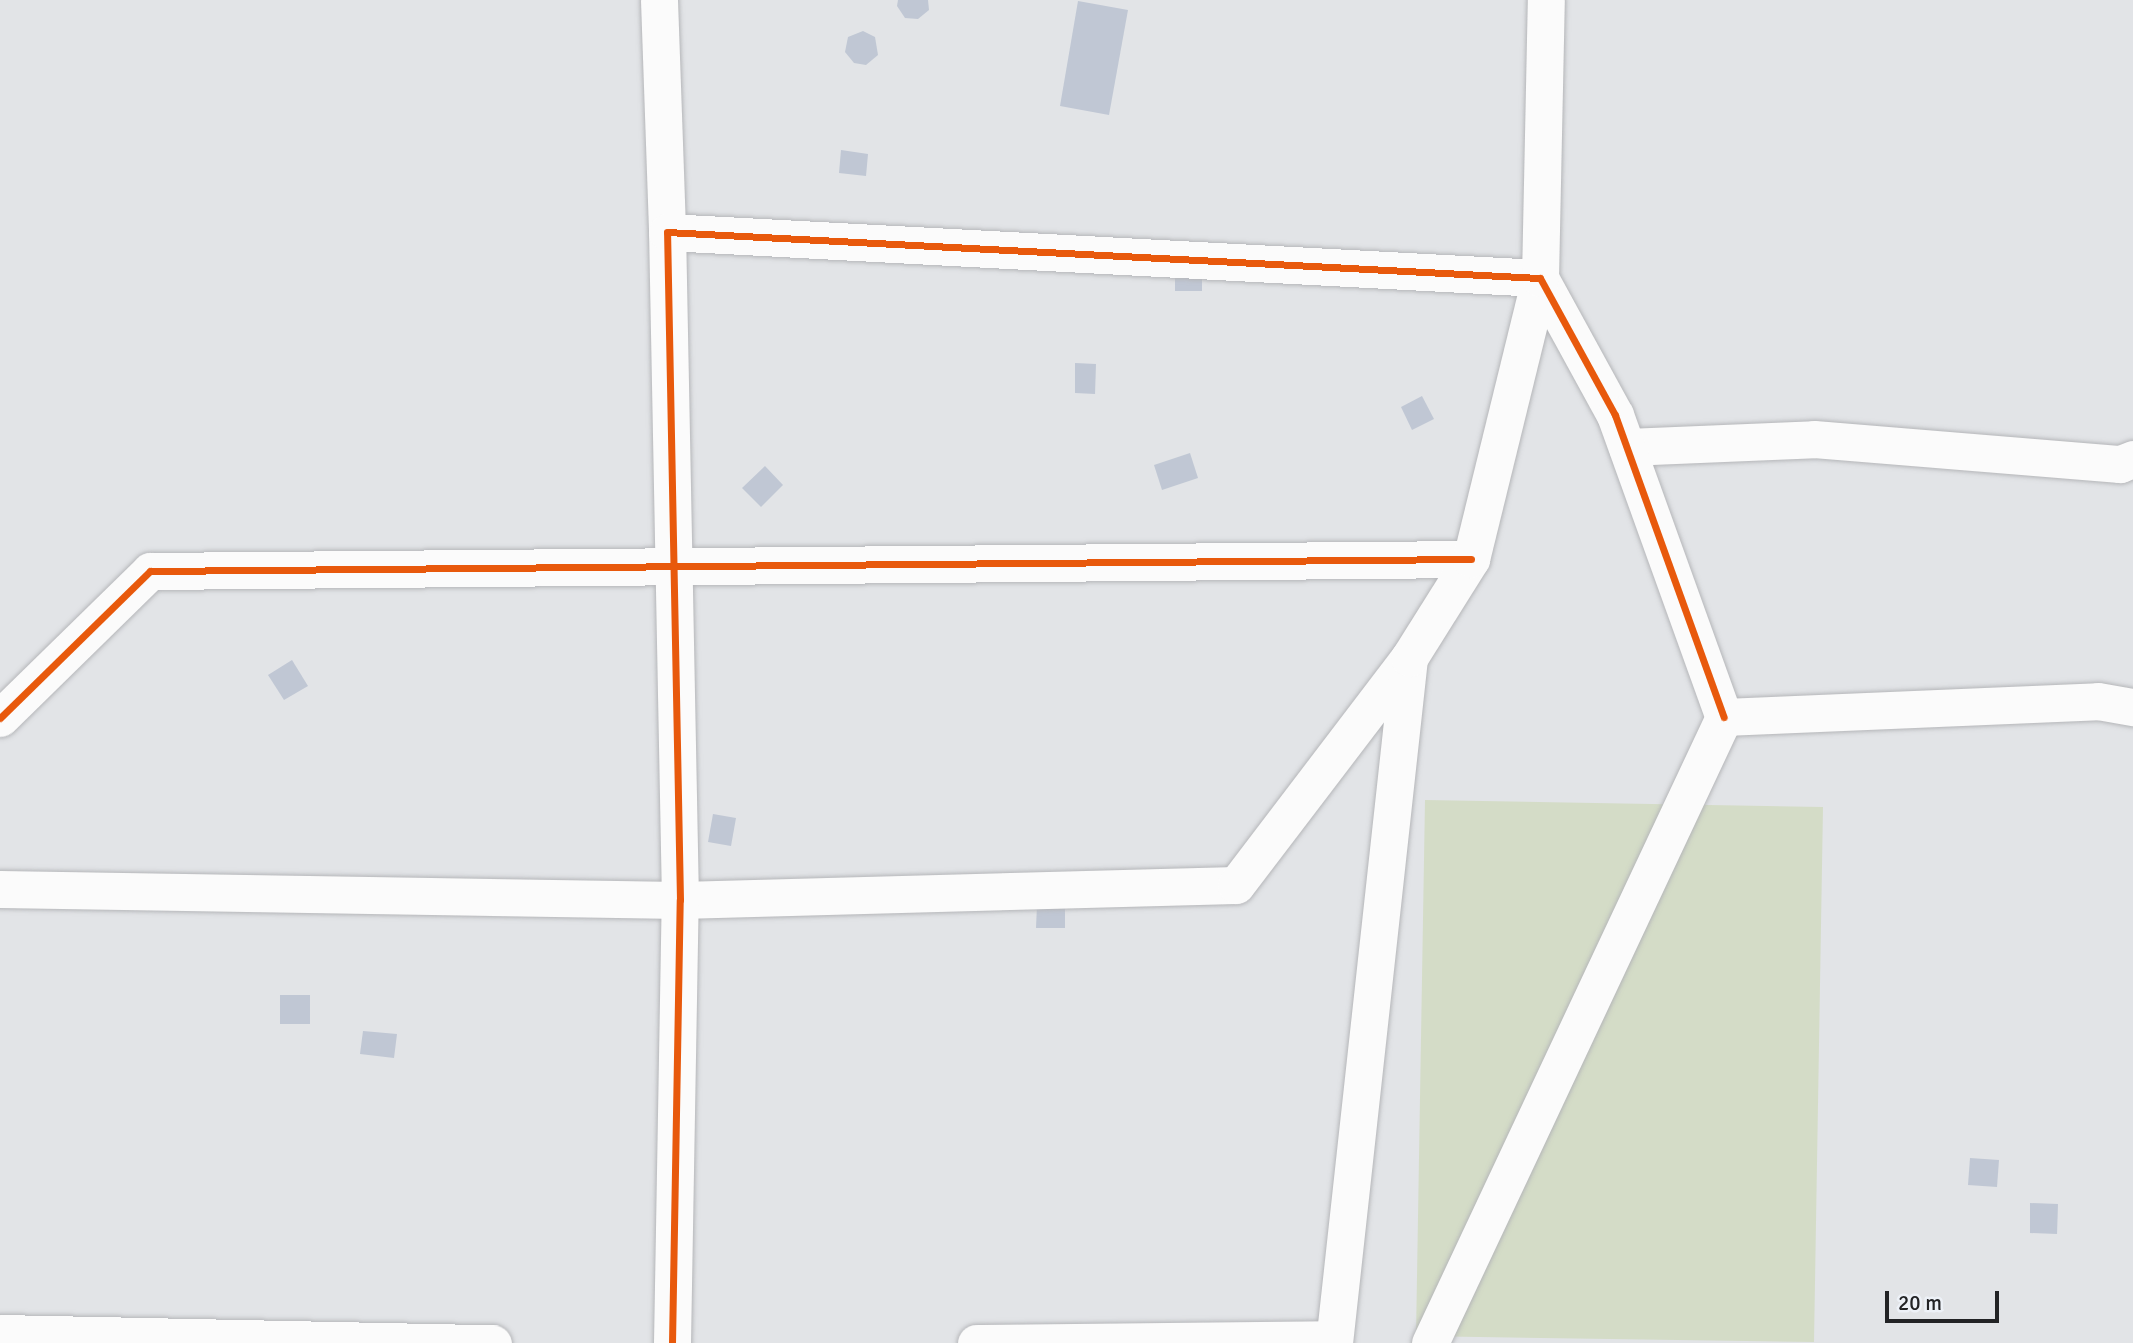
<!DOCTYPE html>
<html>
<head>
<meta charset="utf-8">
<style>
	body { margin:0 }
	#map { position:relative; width:2133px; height:1343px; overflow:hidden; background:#e2e4e7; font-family:Signika,sans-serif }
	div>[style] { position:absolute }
	.green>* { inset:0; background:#d4dcc7 }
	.building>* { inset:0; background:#c0c7d4 }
	.roads { filter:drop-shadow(0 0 2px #b5b6b9) drop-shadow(0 0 2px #b5b6b9) }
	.street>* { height:37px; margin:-18.5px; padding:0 18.5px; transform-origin:18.5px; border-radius:18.5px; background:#fbfbfb }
	.cycleway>* { height:7px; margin:-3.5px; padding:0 3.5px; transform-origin:3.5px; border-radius:3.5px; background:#e8590c }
	span { translate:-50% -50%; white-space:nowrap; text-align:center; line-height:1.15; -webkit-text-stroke:5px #edf1f7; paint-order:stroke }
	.scale { position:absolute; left:1885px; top:1291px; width:114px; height:32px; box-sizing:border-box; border:4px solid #222325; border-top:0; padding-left:9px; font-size:21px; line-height:24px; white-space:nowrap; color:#222325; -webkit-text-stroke:5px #edf1f7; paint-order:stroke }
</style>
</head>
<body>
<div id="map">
	<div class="green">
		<div style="clip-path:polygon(1425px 800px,1823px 807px,1814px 1342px,1416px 1336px)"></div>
	</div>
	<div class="building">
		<div style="clip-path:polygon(898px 0,928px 0,929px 10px,918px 19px,905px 18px,897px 6px)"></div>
		<div style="clip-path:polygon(1078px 1px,1128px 10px,1109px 115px,1060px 106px)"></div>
		<div style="clip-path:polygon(863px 31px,875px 37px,878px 55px,866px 65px,854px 63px,845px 52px,848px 37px)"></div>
		<div style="clip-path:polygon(841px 150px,868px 154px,866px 176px,839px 173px)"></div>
		<div style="clip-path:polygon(1175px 274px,1202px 274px,1202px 291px,1175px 291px)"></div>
		<div style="clip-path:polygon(1075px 363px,1096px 364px,1095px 394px,1075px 393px)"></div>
		<div style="clip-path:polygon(1422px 396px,1434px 419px,1412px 430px,1401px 407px)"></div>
		<div style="clip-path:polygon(1190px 453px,1198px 478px,1162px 490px,1154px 465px)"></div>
		<div style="clip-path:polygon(765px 466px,783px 485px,761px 507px,742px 488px)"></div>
		<div style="clip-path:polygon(292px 660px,308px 686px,284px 700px,268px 675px)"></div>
		<div style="clip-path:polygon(713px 814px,736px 818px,731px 846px,708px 842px)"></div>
		<div style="clip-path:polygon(1037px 905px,1065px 906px,1065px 928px,1036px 928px)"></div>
		<div style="clip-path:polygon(280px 995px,310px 995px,310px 1024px,280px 1024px)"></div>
		<div style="clip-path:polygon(363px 1031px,397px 1034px,394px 1058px,360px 1054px)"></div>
		<div style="clip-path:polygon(1970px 1158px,1999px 1160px,1997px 1187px,1968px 1185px)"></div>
		<div style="clip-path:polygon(2030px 1203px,2058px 1204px,2057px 1234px,2030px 1233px)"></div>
	</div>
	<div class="roads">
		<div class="street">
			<div style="left:659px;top:0;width:232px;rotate:88deg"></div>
			<div style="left:1627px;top:447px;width:187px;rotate:-2.4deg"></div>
			<div style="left:1814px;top:439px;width:307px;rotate:4.7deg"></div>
			<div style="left:2120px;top:464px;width:14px;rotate:-21deg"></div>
			<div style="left:0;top:718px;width:210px;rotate:-44.4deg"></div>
			<div style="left:150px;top:571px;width:1321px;rotate:-0.52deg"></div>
			<div style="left:0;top:889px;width:680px;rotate:0.93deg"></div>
			<div style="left:680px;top:900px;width:556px;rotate:-1.55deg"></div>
			<div style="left:1236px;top:885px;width:285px;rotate:-52.7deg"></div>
			<div style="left:0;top:1333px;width:493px;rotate:1.2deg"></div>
			<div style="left:672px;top:1343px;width:443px;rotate:-89deg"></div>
			<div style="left:680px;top:900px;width:668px;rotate:-91.11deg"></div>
			<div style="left:667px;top:232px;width:874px;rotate:3.02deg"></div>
			<div style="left:1540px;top:278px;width:156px;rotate:61.3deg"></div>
			<div style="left:1615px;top:415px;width:321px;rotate:70.2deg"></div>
			<div style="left:976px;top:1343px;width:358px;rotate:-0.6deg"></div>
			<div style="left:1334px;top:1343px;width:689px;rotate:-83.75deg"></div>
			<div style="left:1409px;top:658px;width:117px;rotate:-57.9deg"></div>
			<div style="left:1471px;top:559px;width:289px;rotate:-76.2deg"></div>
			<div style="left:1540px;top:278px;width:278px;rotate:-88.8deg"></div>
			<div style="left:1430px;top:1343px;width:692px;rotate:-64.84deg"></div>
			<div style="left:1724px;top:717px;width:374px;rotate:-2.4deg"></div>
			<div style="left:2098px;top:701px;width:36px;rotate:10deg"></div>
		</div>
	</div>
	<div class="cycleway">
		<div style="left:0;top:718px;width:210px;rotate:-44.4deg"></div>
		<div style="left:150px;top:571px;width:1321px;rotate:-0.52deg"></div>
		<div style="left:672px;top:1343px;width:443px;rotate:-89deg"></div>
		<div style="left:680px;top:900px;width:668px;rotate:-91.11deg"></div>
		<div style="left:667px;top:232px;width:874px;rotate:3.02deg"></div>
		<div style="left:1540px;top:278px;width:156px;rotate:61.3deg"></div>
		<div style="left:1615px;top:415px;width:321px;rotate:70.2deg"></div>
	</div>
	<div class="scale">20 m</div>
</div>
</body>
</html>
